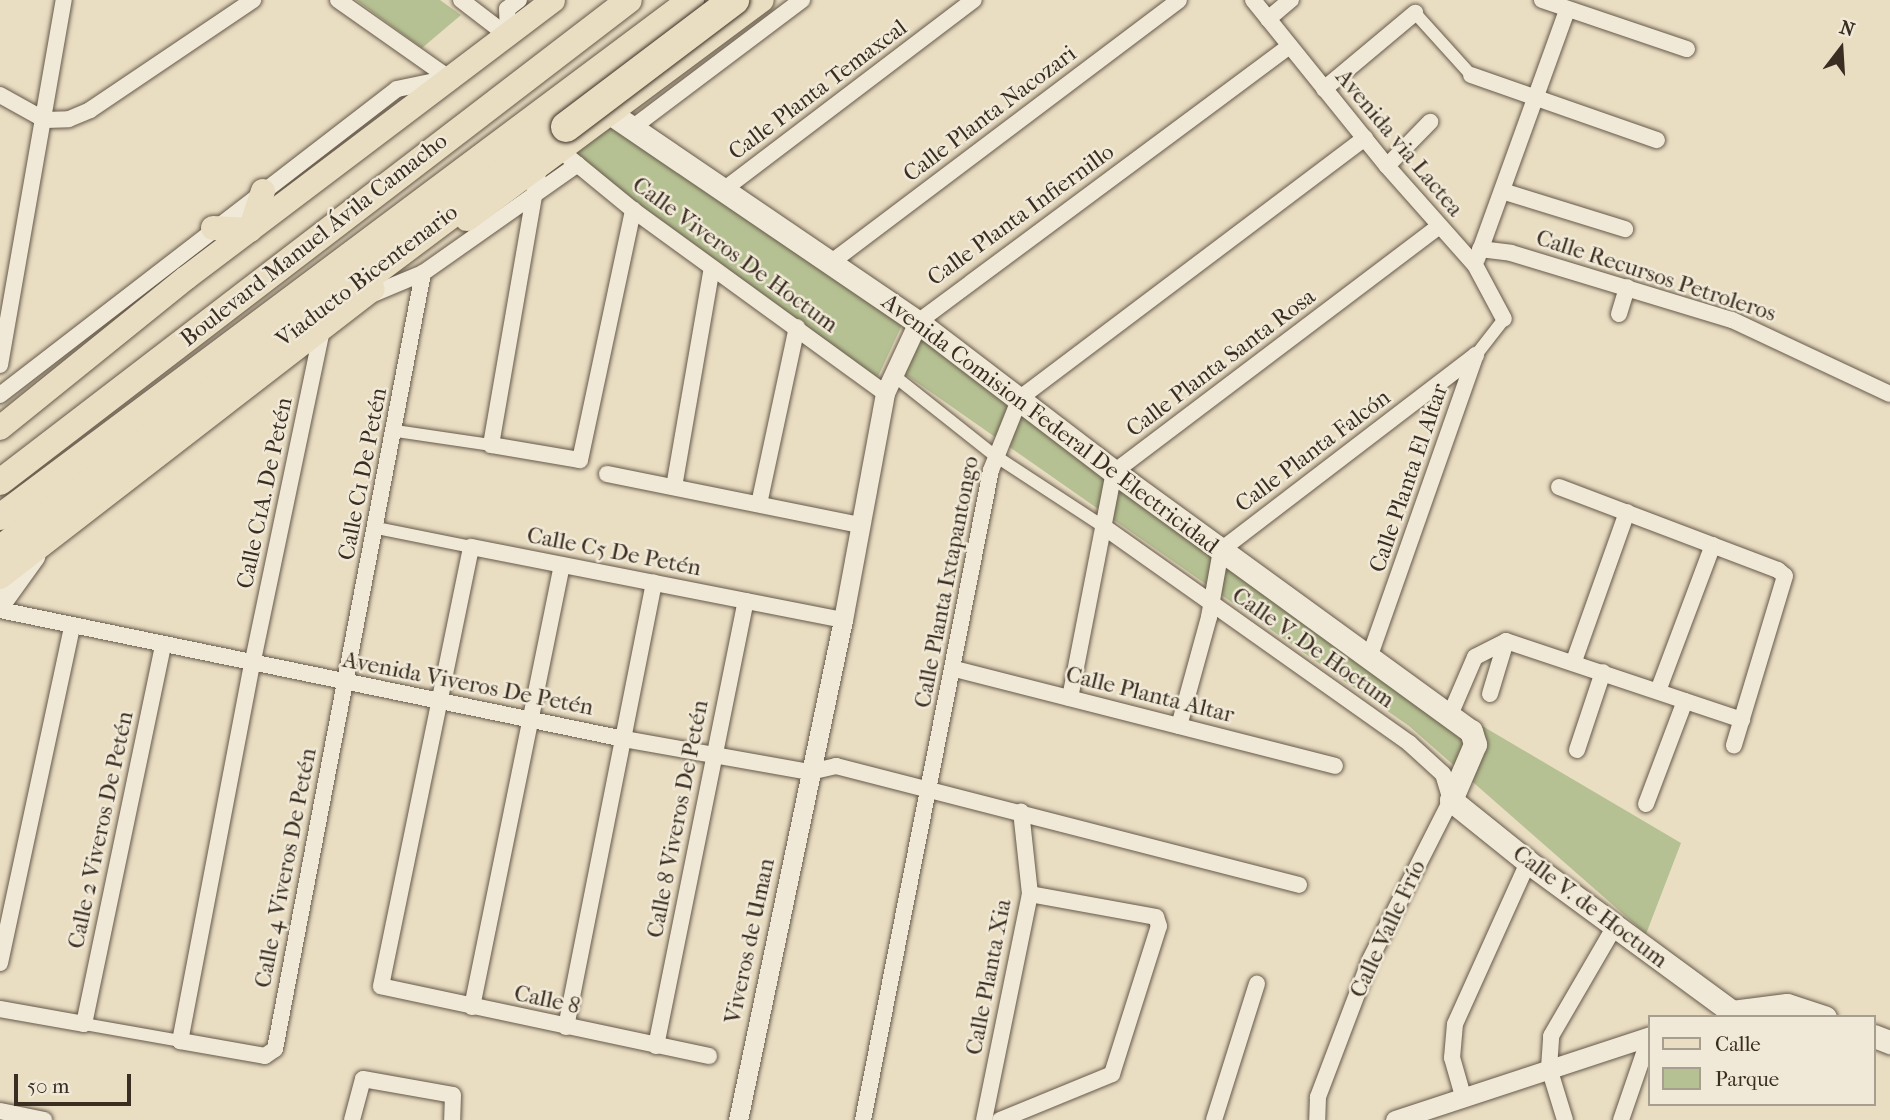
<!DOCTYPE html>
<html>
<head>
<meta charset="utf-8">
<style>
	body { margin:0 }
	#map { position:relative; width:1890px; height:1120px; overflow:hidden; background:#e9ddc2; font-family:"IM FELL French Canon",serif }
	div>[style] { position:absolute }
	.green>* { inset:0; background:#b6c193 }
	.roads { filter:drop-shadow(0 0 2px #66594a) drop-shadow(0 0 2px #66594a) }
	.pedestrian>* { height:12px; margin:-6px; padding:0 6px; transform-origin:6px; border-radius:6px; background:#f1e9d7 }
	.minor>* { height:16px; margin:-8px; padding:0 8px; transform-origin:8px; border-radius:8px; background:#f1e9d7 }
	.tertiary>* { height:19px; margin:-9.5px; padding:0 9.5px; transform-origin:9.5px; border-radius:9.5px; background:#f1e9d7 }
	.secondary>* { height:23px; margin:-11.5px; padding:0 11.5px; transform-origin:11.5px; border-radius:11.5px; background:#f1e9d7 }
	.primary>* { height:24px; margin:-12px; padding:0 12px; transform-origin:12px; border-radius:12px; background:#e9ddc2 }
	.trunk>* { height:26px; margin:-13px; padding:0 13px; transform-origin:13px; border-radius:13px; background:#e9ddc2 }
	.motorway>* { height:30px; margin:-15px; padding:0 15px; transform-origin:15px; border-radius:15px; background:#e9ddc2 }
	.bridges { filter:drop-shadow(0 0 2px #3a2d22) drop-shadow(0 0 2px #3a2d22) }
	.motorway-bridge>* { height:30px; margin:-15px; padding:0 15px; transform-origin:15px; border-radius:15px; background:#e9ddc2 }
	span { translate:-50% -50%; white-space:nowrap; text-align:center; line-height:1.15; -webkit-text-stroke:5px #f1e9d7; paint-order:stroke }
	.street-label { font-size:23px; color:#3a2d22 }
	.legend { position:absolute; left:1648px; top:1015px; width:228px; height:91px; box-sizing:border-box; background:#f1e9d7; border:2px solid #a89e8f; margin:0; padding:9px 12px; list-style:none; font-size:21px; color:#3a2d22 }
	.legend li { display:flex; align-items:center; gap:14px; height:35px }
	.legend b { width:35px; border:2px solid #a89e8f }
	.north { position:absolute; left:1806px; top:14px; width:70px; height:70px; -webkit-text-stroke:5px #f1e9d7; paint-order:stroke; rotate:17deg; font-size:19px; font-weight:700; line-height:28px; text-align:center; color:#3a2d22 }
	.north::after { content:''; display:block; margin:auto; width:24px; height:32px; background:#3a2d22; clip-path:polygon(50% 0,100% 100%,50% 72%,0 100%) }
	.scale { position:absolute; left:14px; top:1074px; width:117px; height:32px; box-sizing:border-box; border:4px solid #3a2d22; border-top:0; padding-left:9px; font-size:21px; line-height:24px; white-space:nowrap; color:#3a2d22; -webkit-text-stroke:5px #f1e9d7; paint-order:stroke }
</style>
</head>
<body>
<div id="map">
	<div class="green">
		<div style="clip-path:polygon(356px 0,440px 0,461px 15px,422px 48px)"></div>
		<div style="clip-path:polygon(613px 115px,902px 325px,875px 383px,552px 158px)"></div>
		<div style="clip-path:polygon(924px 325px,1411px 684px,1681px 843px,1646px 934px,1409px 726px,902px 372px)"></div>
	</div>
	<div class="roads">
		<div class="pedestrian">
			<div style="left:1415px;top:13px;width:84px;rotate:47.9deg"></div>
			<div style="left:1476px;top:355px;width:46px;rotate:-52.1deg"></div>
			<div style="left:893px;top:375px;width:129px;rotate:38.4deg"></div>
			<div style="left:994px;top:455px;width:131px;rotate:33.2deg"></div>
			<div style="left:396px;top:431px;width:96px;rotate:8.4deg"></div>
			<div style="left:377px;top:528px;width:96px;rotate:11.4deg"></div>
			<div style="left:84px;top:1024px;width:97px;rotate:10deg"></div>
		</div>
		<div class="minor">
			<div style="left:338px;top:0;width:136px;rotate:35.1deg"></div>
			<div style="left:461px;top:0;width:59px;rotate:37.5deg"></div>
			<div style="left:1253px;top:0;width:213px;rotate:51.1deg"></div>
			<div style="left:1387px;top:166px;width:132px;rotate:48.4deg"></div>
			<div style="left:1475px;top:265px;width:61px;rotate:61.8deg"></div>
			<div style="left:1542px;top:0;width:153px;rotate:18.7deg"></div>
			<div style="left:1268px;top:19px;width:30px;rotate:-40deg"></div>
			<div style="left:508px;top:36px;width:27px;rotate:-92deg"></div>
			<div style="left:507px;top:9px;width:15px;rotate:-37deg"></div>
			<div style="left:1471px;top:75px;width:197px;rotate:19.3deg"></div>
			<div style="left:1324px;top:89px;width:119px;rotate:-39.9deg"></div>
			<div style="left:0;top:95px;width:51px;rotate:29.1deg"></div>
			<div style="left:45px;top:120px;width:24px;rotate:-2deg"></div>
			<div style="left:69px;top:119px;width:23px;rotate:-23deg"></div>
			<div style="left:90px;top:110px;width:197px;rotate:-34deg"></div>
			<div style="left:632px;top:128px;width:213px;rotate:-37deg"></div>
			<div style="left:561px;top:151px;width:93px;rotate:39.3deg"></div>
			<div style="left:633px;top:210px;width:311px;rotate:36deg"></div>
			<div style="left:1387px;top:166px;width:62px;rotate:-45.7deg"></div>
			<div style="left:539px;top:167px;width:282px;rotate:99.8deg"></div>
			<div style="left:491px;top:445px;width:90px;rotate:9.6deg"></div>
			<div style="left:580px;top:460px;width:256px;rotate:-78deg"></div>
			<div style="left:722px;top:191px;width:316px;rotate:-37.2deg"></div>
			<div style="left:1502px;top:191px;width:129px;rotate:17.2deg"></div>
			<div style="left:1480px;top:249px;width:31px;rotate:7deg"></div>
			<div style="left:1511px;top:253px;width:231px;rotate:16.9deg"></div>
			<div style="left:1732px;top:320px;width:174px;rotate:25.1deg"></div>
			<div style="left:1477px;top:259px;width:264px;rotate:-70.1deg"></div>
			<div style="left:829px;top:264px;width:438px;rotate:-37deg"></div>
			<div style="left:368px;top:296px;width:60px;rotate:-22.7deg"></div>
			<div style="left:423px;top:273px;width:189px;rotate:-35.1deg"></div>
			<div style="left:1619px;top:314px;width:28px;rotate:-73deg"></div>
			<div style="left:918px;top:322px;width:463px;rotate:-36.6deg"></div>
			<div style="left:322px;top:330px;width:341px;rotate:101.8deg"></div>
			<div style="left:252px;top:664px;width:384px;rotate:100.8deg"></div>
			<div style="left:180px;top:1041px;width:86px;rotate:10deg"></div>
			<div style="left:265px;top:1056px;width:12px;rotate:-35deg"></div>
			<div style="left:275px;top:1049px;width:790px;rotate:-79.2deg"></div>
			<div style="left:0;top:365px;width:371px;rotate:-80.1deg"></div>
			<div style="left:0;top:395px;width:501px;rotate:-37.62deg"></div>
			<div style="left:397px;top:89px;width:44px;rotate:-11.8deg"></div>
			<div style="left:607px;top:474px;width:258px;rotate:11.4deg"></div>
			<div style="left:674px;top:487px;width:222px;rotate:-80.2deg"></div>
			<div style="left:1559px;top:487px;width:234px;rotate:20.8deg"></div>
			<div style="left:1778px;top:570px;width:9px;rotate:41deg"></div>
			<div style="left:1785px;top:576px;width:177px;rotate:106.8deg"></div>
			<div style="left:759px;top:504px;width:181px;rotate:-77.9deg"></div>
			<div style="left:1104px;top:527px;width:374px;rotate:35.3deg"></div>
			<div style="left:1409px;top:743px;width:46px;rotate:42.4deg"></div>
			<div style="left:1443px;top:774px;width:27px;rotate:73deg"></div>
			<div style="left:1451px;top:800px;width:179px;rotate:116.9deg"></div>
			<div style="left:1370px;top:960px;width:147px;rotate:110.8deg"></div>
			<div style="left:1318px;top:1097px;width:23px;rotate:92deg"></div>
			<div style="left:0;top:610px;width:637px;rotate:11.68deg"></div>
			<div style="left:624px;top:739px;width:189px;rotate:10.1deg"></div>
			<div style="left:810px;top:772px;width:27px;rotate:-13deg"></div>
			<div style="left:836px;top:766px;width:478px;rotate:14.4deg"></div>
			<div style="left:1369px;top:658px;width:321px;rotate:-70.6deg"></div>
			<div style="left:1574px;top:661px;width:158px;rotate:-70.4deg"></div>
			<div style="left:955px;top:669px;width:392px;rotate:14.3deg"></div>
			<div style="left:1658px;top:691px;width:156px;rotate:-69.4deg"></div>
			<div style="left:1490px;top:694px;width:55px;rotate:-73.2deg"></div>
			<div style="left:1070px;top:698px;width:230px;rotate:-79deg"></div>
			<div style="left:1114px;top:472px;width:406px;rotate:-37.1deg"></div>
			<div style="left:1450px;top:715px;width:63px;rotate:-66.7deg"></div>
			<div style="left:1475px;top:657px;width:35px;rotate:-27deg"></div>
			<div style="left:1506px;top:641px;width:249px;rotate:18.5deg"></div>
			<div style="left:1179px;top:726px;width:113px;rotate:-74.6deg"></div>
			<div style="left:1209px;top:617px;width:68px;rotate:-79.8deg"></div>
			<div style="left:1221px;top:550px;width:321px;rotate:-37.4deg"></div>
			<div style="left:1577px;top:750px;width:82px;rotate:-71.6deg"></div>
			<div style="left:1646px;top:804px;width:110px;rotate:-69.3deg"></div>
			<div style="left:0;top:963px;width:343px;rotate:-77.9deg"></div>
			<div style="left:472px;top:1007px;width:451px;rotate:-78.5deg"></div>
			<div style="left:0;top:1009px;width:85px;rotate:10.1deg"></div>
			<div style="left:84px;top:1024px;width:386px;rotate:-78.2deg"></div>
			<div style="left:566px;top:1027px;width:453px;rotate:-78.8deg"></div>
			<div style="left:656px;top:1046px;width:454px;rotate:-78.6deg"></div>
			<div style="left:709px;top:1056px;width:335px;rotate:-168deg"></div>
			<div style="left:381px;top:986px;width:448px;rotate:-78.4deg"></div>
			<div style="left:471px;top:547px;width:379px;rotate:11.1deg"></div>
			<div style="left:1463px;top:1096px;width:40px;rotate:-106deg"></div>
			<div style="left:1452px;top:1058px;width:34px;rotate:-85deg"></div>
			<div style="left:1455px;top:1024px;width:178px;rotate:-65.7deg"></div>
			<div style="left:0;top:1111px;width:45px;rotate:11.6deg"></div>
			<div style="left:352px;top:1120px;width:42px;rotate:-75deg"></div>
			<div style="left:363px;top:1079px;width:91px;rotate:10.1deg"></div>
			<div style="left:453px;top:1095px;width:25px;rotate:92deg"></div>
			<div style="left:863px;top:1120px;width:662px;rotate:-78.86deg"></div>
			<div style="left:991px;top:470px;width:78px;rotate:-68.1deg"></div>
			<div style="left:1020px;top:398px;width:432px;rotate:-37deg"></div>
			<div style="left:984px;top:1120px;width:231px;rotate:-78.5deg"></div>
			<div style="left:1030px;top:894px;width:83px;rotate:-96.2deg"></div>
			<div style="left:1000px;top:1120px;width:121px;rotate:-22.3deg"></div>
			<div style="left:1112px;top:1074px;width:155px;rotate:-72.4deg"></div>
			<div style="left:1159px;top:926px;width:9px;rotate:-108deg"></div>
			<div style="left:1156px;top:917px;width:128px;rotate:-169.7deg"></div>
			<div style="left:1214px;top:1120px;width:143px;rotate:-72.5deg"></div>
			<div style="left:1565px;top:1120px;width:54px;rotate:-107.1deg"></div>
			<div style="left:1549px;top:1068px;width:32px;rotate:-86deg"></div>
			<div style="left:1551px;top:1036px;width:127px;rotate:-59.8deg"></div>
			<div style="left:1621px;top:1120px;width:89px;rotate:-71deg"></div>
		</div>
		<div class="tertiary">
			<div style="left:738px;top:1120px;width:511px;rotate:-78.14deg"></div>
			<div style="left:843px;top:620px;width:231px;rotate:-79.5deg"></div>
			<div style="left:885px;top:393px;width:78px;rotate:-65.1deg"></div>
			<div style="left:1395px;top:1120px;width:268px;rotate:-18.2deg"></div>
		</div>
		<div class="secondary">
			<div style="left:613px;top:115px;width:369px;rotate:34.2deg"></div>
			<div style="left:918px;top:322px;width:247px;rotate:37.4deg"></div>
			<div style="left:1114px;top:472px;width:441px;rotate:36deg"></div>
			<div style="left:1471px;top:731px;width:14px;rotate:73deg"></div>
			<div style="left:1475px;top:744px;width:61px;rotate:113.2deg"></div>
			<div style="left:1451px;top:800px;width:99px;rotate:38.8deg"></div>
			<div style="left:1528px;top:862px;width:253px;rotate:36.3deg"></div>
			<div style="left:1732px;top:1012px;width:55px;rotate:-7.3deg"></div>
			<div style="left:1787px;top:1005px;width:40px;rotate:18deg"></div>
			<div style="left:0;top:602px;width:57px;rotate:-54.3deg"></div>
			<div style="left:1874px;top:1036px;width:17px;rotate:21deg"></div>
		</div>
		<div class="primary">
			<div style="left:467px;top:219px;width:367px;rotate:-36.6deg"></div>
			<div style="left:213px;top:228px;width:37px;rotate:3deg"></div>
			<div style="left:250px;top:230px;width:41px;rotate:-71.6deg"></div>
			<div style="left:0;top:428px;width:239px;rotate:-38.9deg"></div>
			<div style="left:186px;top:278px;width:460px;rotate:-37.1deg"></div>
			<div style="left:0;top:577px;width:471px;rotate:-37.7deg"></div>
		</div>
		<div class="trunk">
			<div style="left:0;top:482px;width:792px;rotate:-37.46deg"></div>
			<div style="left:0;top:517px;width:863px;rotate:-36.8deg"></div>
		</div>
		<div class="motorway">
			<div style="left:0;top:551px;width:707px;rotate:-36.84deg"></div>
		</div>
	</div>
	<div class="bridges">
		<div class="motorway-bridge">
			<div style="left:566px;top:127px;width:211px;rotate:-37.1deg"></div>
		</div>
	</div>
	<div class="street-label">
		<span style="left:818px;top:90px;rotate:-37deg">Calle Planta Temaxcal</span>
		<span style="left:990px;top:114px;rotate:-37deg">Calle Planta Nacozari</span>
		<span style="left:1399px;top:143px;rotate:50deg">Avenida via Lactea</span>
		<span style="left:1021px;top:215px;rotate:-36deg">Calle Planta Infiernillo</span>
		<span style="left:314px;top:240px;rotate:-38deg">Boulevard Manuel Ávila Camacho</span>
		<span style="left:735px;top:255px;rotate:36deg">Calle Viveros De Hoctum</span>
		<span style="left:367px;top:276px;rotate:-37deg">Viaducto Bicentenario</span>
		<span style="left:1656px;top:276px;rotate:18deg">Calle Recursos Petroleros</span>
		<span style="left:1221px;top:363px;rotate:-37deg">Calle Planta Santa Rosa</span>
		<span style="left:1050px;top:424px;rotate:37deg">Avenida Comision Federal De Electricidad</span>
		<span style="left:1313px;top:451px;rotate:-37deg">Calle Planta Falcón</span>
		<span style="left:363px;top:474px;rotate:-79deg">Calle C1 De Petén</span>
		<span style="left:1409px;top:478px;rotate:-71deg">Calle Planta El Altar</span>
		<span style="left:265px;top:493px;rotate:-78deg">Calle C1A. De Petén</span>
		<span style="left:614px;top:552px;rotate:11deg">Calle C5 De Petén</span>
		<span style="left:947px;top:582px;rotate:-79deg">Calle Planta Ixtapantongo</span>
		<span style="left:1313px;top:648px;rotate:35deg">Calle V. De Hoctum</span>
		<span style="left:468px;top:684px;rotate:11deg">Avenida Viveros De Petén</span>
		<span style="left:1150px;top:695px;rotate:14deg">Calle Planta Altar</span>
		<span style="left:678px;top:819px;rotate:-79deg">Calle 8 Viveros De Petén</span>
		<span style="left:101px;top:830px;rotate:-78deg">Calle 2 Viveros De Petén</span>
		<span style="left:286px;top:868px;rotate:-79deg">Calle 4 Viveros De Petén</span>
		<span style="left:1590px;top:907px;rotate:37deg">Calle V. de Hoctum</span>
		<span style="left:1388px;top:929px;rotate:-65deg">Calle Valle Frío</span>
		<span style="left:750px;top:941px;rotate:-78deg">Viveros de Uman</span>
		<span style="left:989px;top:977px;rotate:-79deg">Calle Planta Xia</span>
		<span style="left:547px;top:1000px;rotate:12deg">Calle 8</span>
	</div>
	<ul class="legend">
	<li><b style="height:9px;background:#e9ddc2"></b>Calle</li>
	<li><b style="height:19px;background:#b6c193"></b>Parque</li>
	</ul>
	<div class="north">N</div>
	<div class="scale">50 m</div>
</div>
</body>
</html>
